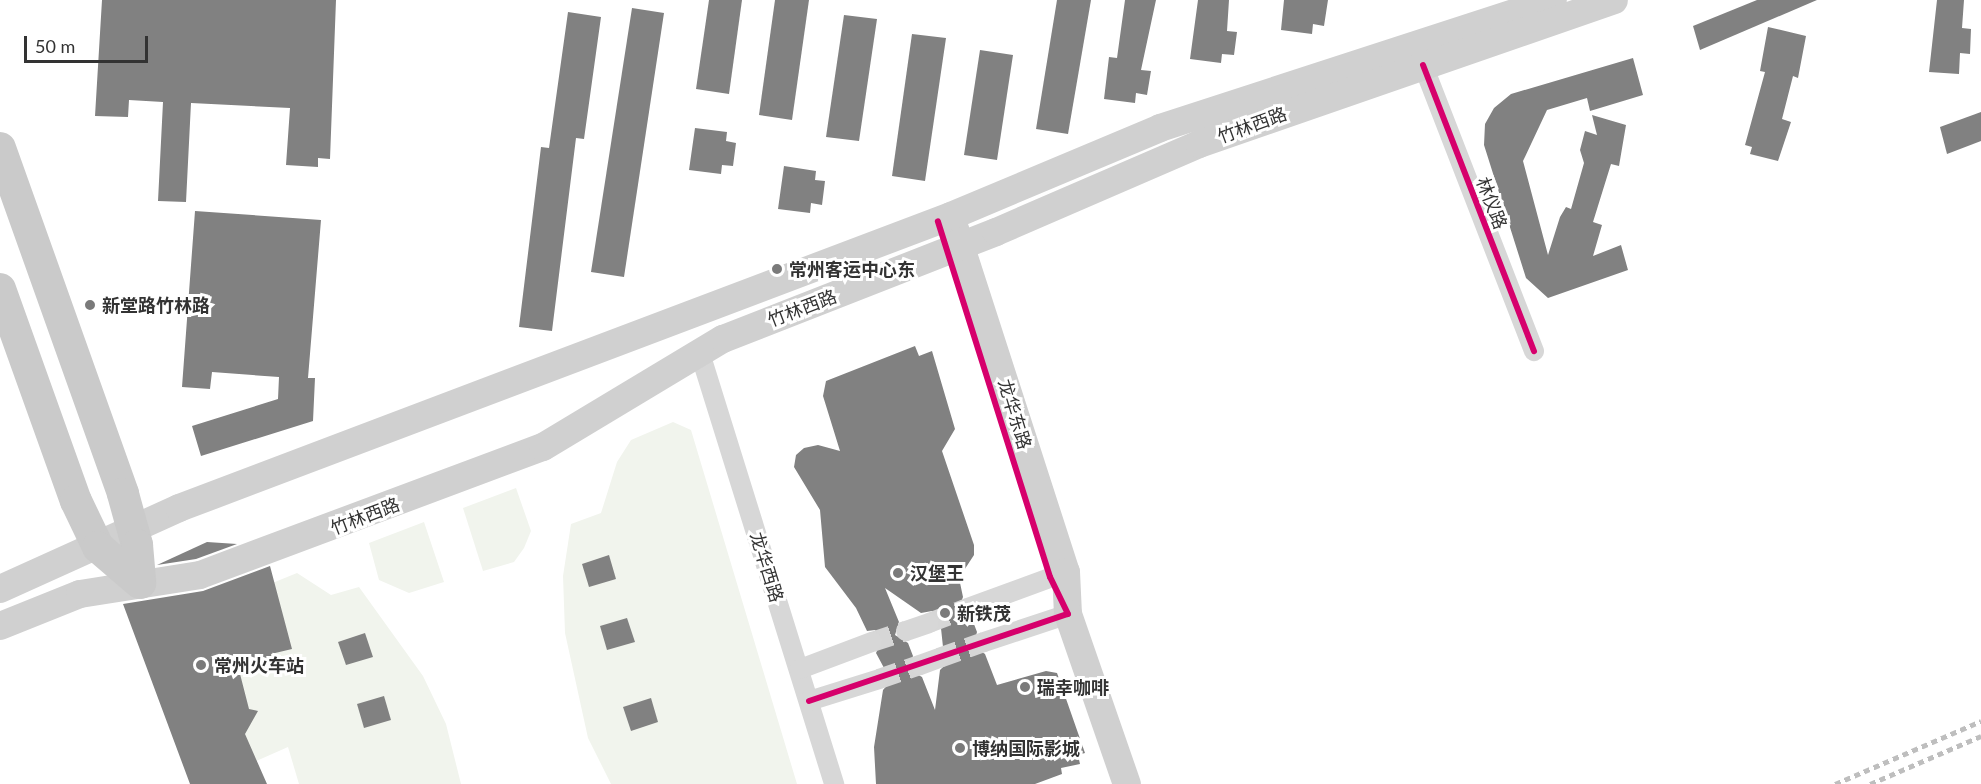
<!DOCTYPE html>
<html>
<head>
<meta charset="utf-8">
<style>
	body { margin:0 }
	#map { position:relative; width:1981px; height:784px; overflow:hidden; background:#fff; font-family:Lato,"Noto Sans SC",sans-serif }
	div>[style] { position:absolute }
	.green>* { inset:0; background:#f1f4ed }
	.building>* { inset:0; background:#818181 }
	.street-tunnel>* { height:20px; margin-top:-10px; transform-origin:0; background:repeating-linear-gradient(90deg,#d6d6d6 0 20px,transparent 0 30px) }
	.street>* { height:20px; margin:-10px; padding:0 10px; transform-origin:10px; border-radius:10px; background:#d7d7d7 }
	.secondary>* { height:28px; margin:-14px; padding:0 14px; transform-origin:14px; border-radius:14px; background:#d0d0d0 }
	.primary>* { height:32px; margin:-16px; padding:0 16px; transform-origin:16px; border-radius:16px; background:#cacaca }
	.rail>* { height:4.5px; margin-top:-2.25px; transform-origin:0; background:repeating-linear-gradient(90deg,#bebebe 0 6px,transparent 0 10.5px) }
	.cycleway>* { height:6px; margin:-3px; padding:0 3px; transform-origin:3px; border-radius:3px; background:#d6006c }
	.dots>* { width:16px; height:16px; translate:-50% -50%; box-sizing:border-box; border:3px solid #fff; border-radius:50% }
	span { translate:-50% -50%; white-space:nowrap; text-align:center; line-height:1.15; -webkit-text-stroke:6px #fff; paint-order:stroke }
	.street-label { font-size:18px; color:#333 }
	.poi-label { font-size:18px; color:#333; font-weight:700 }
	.left { translate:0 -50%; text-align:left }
	.scale { position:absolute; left:24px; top:36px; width:124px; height:27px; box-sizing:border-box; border:3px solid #333; border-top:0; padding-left:8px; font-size:18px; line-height:21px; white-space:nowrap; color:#333; -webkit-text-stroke:4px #fff; paint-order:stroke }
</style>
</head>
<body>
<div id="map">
	<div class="green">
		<div style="clip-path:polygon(673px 422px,691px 430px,797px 784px,611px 784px,588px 738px,565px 633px,563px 576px,571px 524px,601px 513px,617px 462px,631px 440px)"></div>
		<div style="clip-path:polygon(516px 488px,531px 531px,524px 548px,514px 562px,483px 571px,463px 508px)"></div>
		<div style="clip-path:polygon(424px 522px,444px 582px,409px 593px,379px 580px,369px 543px)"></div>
		<div style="clip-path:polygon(297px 573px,331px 595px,359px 587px,423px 676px,446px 724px,461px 784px,299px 784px,288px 747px,238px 769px,170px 625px)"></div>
	</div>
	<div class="building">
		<div style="clip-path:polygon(102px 0,336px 0,330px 159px,318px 158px,318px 167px,286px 165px,290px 108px,191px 103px,186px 202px,158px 201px,163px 102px,129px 100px,128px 117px,95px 116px)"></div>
		<div style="clip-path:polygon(709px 0,742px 0,729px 94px,696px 89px)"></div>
		<div style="clip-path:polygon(775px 0,809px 0,792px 120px,759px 115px)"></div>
		<div style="clip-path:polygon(1057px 0,1091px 0,1068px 134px,1036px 129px)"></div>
		<div style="clip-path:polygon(1125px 0,1156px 0,1141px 70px,1151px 71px,1147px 95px,1136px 93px,1135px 103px,1104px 99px,1109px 57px,1117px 58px)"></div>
		<div style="clip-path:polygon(1198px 0,1229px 0,1227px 31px,1237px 32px,1234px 55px,1222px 54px,1221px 63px,1190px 59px)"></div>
		<div style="clip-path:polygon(1284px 0,1328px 0,1324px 26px,1313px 24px,1312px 34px,1281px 30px)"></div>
		<div style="clip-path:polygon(1757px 0,1817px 0,1700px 50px,1693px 26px)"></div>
		<div style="clip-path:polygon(1937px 0,1964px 0,1962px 28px,1971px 29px,1970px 54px,1960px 53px,1959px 74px,1929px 72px)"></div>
		<div style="clip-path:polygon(632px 8px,664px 13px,624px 277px,591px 272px)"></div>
		<div style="clip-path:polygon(568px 12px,601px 17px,584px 139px,576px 138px,552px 331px,519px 327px,541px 147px,549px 148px)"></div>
		<div style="clip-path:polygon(844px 15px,877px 19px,859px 141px,826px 137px)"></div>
		<div style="clip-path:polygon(1768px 27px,1806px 36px,1798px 78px,1793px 76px,1782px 119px,1791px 122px,1778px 161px,1750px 154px,1752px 147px,1745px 145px,1765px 72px,1760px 71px)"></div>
		<div style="clip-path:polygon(912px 34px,946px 38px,925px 181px,892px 176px)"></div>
		<div style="clip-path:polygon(980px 50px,1013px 55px,997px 160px,964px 155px)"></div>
		<div style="clip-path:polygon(1633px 58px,1643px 95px,1590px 111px,1587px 98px,1547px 110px,1523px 161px,1548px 255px,1560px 217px,1566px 207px,1571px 209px,1584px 163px,1580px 150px,1585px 131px,1597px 135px,1592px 115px,1626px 125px,1619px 166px,1611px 164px,1593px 222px,1602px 225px,1593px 256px,1621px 245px,1628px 270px,1548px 298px,1526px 278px,1484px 145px,1485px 124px,1494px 108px,1511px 94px)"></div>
		<div style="clip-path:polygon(1981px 112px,1981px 141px,1947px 154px,1940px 127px)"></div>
		<div style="clip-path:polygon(695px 128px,727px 132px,726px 141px,736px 143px,733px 166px,722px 165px,721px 174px,689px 170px)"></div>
		<div style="clip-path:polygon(784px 166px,816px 171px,815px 180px,825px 181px,822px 205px,811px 203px,810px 213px,778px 209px)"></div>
		<div style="clip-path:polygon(195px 211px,321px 220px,308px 378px,315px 378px,313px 421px,201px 456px,192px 426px,278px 399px,279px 377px,212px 372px,210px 389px,182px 387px)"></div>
		<div style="clip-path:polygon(evenodd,915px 346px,919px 356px,932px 351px,955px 429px,942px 451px,974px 545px,974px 555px,959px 578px,963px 597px,957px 613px,972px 619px,977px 632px,973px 646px,985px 654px,997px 685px,1046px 671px,1057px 673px,1085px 753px,1078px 755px,1080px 764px,1061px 768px,1062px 774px,1035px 784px,876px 784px,874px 747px,883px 690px,891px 681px,876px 653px,883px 638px,875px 630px,867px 631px,856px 608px,825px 567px,820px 510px,794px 467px,796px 455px,804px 448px,818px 445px,840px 451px,823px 396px,826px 381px,915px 346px,885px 588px,921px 613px,932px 611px,940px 619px,943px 647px,951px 659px,940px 670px,935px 710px,922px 677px,909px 670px,913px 656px,908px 643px,895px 635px,899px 622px,885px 588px)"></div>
		<div style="clip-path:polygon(207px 542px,237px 544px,196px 559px,157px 565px)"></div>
		<div style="clip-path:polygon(609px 555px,616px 579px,589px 587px,582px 564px)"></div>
		<div style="clip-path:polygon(270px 566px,292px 649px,271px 654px,272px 661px,239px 670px,249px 709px,258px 711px,245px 734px,267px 784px,190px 784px,123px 604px,203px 591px)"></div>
		<div style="clip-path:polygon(627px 618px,635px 642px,607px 650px,600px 626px)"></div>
		<div style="clip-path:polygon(365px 633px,373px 657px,346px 665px,338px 642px)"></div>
		<div style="clip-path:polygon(384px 696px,391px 720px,364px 728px,357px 704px)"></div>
		<div style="clip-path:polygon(651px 698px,658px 722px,631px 731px,623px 707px)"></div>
	</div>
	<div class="street-tunnel">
		<div style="left:929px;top:623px;width:42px;rotate:-21deg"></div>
		<div style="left:872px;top:642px;width:36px;rotate:-18deg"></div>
		<div style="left:939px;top:658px;width:48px;rotate:-19.6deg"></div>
		<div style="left:879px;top:679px;width:43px;rotate:-18.9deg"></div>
	</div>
	<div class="street">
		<div style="left:1423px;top:65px;width:307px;rotate:68.8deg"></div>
		<div style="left:699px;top:350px;width:455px;rotate:72.7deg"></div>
		<div style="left:968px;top:608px;width:104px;rotate:-20.2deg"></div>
		<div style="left:906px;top:631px;width:24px;rotate:-19deg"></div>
		<div style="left:984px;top:642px;width:89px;rotate:-18.4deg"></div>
		<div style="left:920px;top:665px;width:20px;rotate:-20deg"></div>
		<div style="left:800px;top:669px;width:77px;rotate:-20.6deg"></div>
		<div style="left:809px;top:701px;width:73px;rotate:-17.4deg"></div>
	</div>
	<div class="secondary">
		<div style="left:955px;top:229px;width:361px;rotate:72.1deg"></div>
		<div style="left:1066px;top:572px;width:42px;rotate:87.3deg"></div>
		<div style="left:1068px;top:614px;width:180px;rotate:70.9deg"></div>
		<div style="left:0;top:589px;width:196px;rotate:-24.3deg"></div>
		<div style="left:179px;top:508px;width:825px;rotate:-20.72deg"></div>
		<div style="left:951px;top:216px;width:227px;rotate:-22.8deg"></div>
		<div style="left:1160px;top:128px;width:413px;rotate:-18deg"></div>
		<div style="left:0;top:626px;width:86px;rotate:-21.8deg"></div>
		<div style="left:80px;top:594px;width:121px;rotate:-9deg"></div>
		<div style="left:200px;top:575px;width:366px;rotate:-20.5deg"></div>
		<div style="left:543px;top:447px;width:210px;rotate:-31deg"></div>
		<div style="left:723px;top:339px;width:293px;rotate:-21.4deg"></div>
		<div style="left:996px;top:232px;width:221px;rotate:-23.4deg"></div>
		<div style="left:1199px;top:144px;width:439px;rotate:-19.1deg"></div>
	</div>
	<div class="primary">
		<div style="left:0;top:148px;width:367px;rotate:70.4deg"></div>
		<div style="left:123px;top:494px;width:53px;rotate:74.6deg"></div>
		<div style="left:137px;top:545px;width:38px;rotate:85deg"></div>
		<div style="left:0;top:289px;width:225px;rotate:70.3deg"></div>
		<div style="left:76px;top:501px;width:51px;rotate:64.4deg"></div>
		<div style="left:98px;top:547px;width:55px;rotate:40.6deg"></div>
	</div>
	<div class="rail">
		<div style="left:1835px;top:784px;width:159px;rotate:-23.3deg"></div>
		<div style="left:1870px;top:784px;width:121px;rotate:-23.4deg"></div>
	</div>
	<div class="cycleway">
		<div style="left:1423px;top:65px;width:307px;rotate:68.8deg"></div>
		<div style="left:809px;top:701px;width:273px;rotate:-18.6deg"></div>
		<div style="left:1068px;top:614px;width:41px;rotate:-115.9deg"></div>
		<div style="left:1050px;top:577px;width:373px;rotate:-107.5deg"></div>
	</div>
	<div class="dots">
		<div style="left:777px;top:269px;background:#7a7a7a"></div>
		<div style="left:90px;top:305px;background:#7a7a7a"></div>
		<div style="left:898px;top:573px;background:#7a7a7a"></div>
		<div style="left:945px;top:613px;background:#7a7a7a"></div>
		<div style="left:201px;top:665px;background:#7a7a7a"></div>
		<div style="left:1025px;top:687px;background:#7a7a7a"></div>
		<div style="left:960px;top:748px;background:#7a7a7a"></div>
	</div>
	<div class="street-label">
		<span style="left:1252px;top:125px;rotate:-20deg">竹林西路</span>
		<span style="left:1492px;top:203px;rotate:69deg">林仪路</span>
		<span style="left:802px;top:308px;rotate:-21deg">竹林西路</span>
		<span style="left:1015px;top:414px;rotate:73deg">龙华东路</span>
		<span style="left:365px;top:516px;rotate:-21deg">竹林西路</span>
		<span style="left:767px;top:567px;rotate:73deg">龙华西路</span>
	</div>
	<div class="poi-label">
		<span class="left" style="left:789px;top:269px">常州客运中心东</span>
		<span class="left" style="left:102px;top:305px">新堂路竹林路</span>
		<span class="left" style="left:910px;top:573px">汉堡王</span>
		<span class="left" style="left:957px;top:613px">新铁茂</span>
		<span class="left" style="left:214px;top:665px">常州火车站</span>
		<span class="left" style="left:1037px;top:687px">瑞幸咖啡</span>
		<span class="left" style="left:972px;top:748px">博纳国际影城</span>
	</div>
	<div class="scale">50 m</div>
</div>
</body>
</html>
